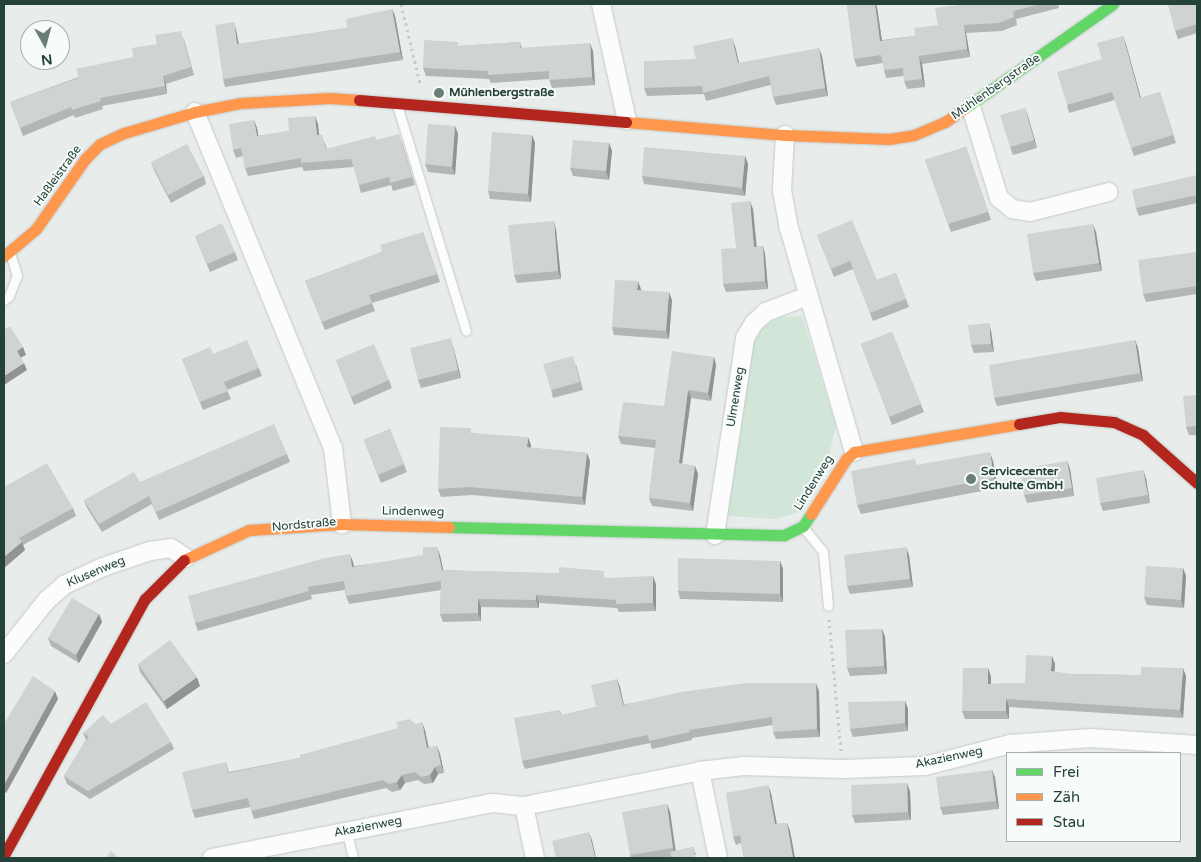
<!DOCTYPE html>
<html>
<head>
<meta charset="utf-8">
<style>
	body { margin:0 }
	#map { position:relative; width:1201px; height:862px; overflow:hidden; background:#e8edeb; font-family:"Varela Round",sans-serif }
	div>[style] { position:absolute }
	.green>* { inset:0; background:#d1e6d8 }
	.path>* { height:3px; margin-top:-1.5px; transform-origin:0; background:repeating-linear-gradient(90deg,#c3ccca 0 2.5px,transparent 0 6.5px) }
	.roads { filter:drop-shadow(0 0 1px #c5cac8) drop-shadow(0 0 1px #c5cac8) }
	.lane>* { height:9px; margin:-4.5px; padding:0 4.5px; transform-origin:4.5px; border-radius:4.5px; background:#fcfcfc }
	.street>* { height:18px; margin:-9px; padding:0 9px; transform-origin:9px; border-radius:9px; background:#fcfcfc }
	.fast>* { height:11px; margin:-5.5px; padding:0 5.5px; transform-origin:5.5px; border-radius:5.5px; background:#63d668 }
	.slow>* { height:11px; margin:-5.5px; padding:0 5.5px; transform-origin:5.5px; border-radius:5.5px; background:#ff974d }
	.jam>* { height:11px; margin:-5.5px; padding:0 5.5px; transform-origin:5.5px; border-radius:5.5px; background:#b3261e }
	.wall>* { inset:0; background:#b2b6b5 }
	.shaded-wall>* { inset:0; background:#919493 }
	.building>* { inset:0; background:#cfd4d2 }
	.dots>* { width:14px; height:14px; translate:-50% -50%; box-sizing:border-box; border:2px solid #f7fbf9; border-radius:50% }
	span { translate:-50% -50%; white-space:nowrap; text-align:center; line-height:1.15; -webkit-text-stroke:4px #f7fbf9; paint-order:stroke }
	.street-label { font-size:12px; color:#24423a }
	.poi-label { font-size:12px; color:#24423a; font-weight:700 }
	.left { translate:0 -50%; text-align:left }
	.frame { position:absolute; inset:0; border:5px solid #24423a; pointer-events:none }
	.legend { position:absolute; left:1006px; top:752px; width:175px; height:90px; box-sizing:border-box; background:#f7fbf9; border:1px solid #a3b1ad; margin:0; padding:6px 9px; list-style:none; font-size:15px; color:#24423a }
	.legend li { display:flex; align-items:center; gap:10px; height:25px }
	.legend b { width:25px; border:1px solid #a3b1ad }
	.north { position:absolute; left:20px; top:20px; width:50px; height:50px; box-sizing:border-box; background:#f7fbf9; border:1px solid #a3b1ad; border-radius:50%; rotate:173deg; font-size:14px; font-weight:700; line-height:20px; text-align:center; color:#24423a }
	.north::after { content:''; display:block; margin:auto; width:18px; height:22px; background:#697e78; clip-path:polygon(50% 0,100% 100%,50% 72%,0 100%) }
</style>
</head>
<body>
<div id="map">
	<div class="green">
		<div style="clip-path:polygon(802px 316px,836px 426px,828px 460px,799px 512px,776px 519px,727px 516px,749px 347px,761px 328px,780px 317px)"></div>
	</div>
	<div class="path">
		<div style="left:401px;top:4px;width:81px;rotate:76.5deg"></div>
		<div style="left:829px;top:619px;width:132px;rotate:84.8deg"></div>
	</div>
	<div class="roads">
		<div class="lane">
			<div style="left:397px;top:105px;width:236px;rotate:73deg"></div>
			<div style="left:4px;top:300px;width:6px;rotate:-39deg"></div>
			<div style="left:9px;top:296px;width:22px;rotate:-69deg"></div>
			<div style="left:17px;top:275px;width:22px;rotate:-108deg"></div>
			<div style="left:803px;top:527px;width:32px;rotate:51deg"></div>
			<div style="left:823px;top:552px;width:54px;rotate:84.7deg"></div>
			<div style="left:347px;top:832px;width:27px;rotate:77deg"></div>
		</div>
		<div class="street">
			<div style="left:601px;top:4px;width:119px;rotate:77.4deg"></div>
			<div style="left:971px;top:107px;width:95px;rotate:72.9deg"></div>
			<div style="left:999px;top:198px;width:17px;rotate:40deg"></div>
			<div style="left:1012px;top:209px;width:18px;rotate:9deg"></div>
			<div style="left:1030px;top:212px;width:81px;rotate:-14.2deg"></div>
			<div style="left:195px;top:112px;width:363px;rotate:67.7deg"></div>
			<div style="left:333px;top:448px;width:77px;rotate:83.2deg"></div>
			<div style="left:785px;top:135px;width:55px;rotate:93.1deg"></div>
			<div style="left:782px;top:190px;width:39px;rotate:80deg"></div>
			<div style="left:789px;top:228px;width:233px;rotate:73.8deg"></div>
			<div style="left:715px;top:535px;width:199px;rotate:-81.3deg"></div>
			<div style="left:745px;top:338px;width:17px;rotate:-59deg"></div>
			<div style="left:754px;top:323px;width:16px;rotate:-43deg"></div>
			<div style="left:766px;top:312px;width:45px;rotate:-20.9deg"></div>
			<div style="left:4px;top:654px;width:69px;rotate:-51.5deg"></div>
			<div style="left:47px;top:600px;width:23px;rotate:-41deg"></div>
			<div style="left:64px;top:585px;width:43px;rotate:-24.8deg"></div>
			<div style="left:103px;top:567px;width:50px;rotate:-18.8deg"></div>
			<div style="left:150px;top:551px;width:21px;rotate:-8deg"></div>
			<div style="left:171px;top:548px;width:18px;rotate:34deg"></div>
			<div style="left:700px;top:771px;width:89px;rotate:78.3deg"></div>
			<div style="left:524px;top:806px;width:53px;rotate:78.1deg"></div>
			<div style="left:212px;top:858px;width:286px;rotate:-11.1deg"></div>
			<div style="left:493px;top:803px;width:31px;rotate:6deg"></div>
			<div style="left:524px;top:806px;width:179px;rotate:-11.2deg"></div>
			<div style="left:700px;top:771px;width:44px;rotate:-6.5deg"></div>
			<div style="left:744px;top:766px;width:99px;rotate:1.7deg"></div>
			<div style="left:843px;top:769px;width:82px;rotate:-2.1deg"></div>
			<div style="left:925px;top:766px;width:88px;rotate:-14.5deg"></div>
			<div style="left:1010px;top:744px;width:81px;rotate:-4.2deg"></div>
			<div style="left:1091px;top:738px;width:106px;rotate:3.8deg"></div>
		</div>
		<div class="fast">
			<div style="left:965px;top:108px;width:181px;rotate:-35.1deg"></div>
			<div style="left:449px;top:527px;width:335px;rotate:1.4deg"></div>
			<div style="left:784px;top:535px;width:21px;rotate:-25deg"></div>
			<div style="left:803px;top:526px;width:14px;rotate:-56deg"></div>
		</div>
		<div class="slow">
			<div style="left:626px;top:122px;width:160px;rotate:4.7deg"></div>
			<div style="left:785px;top:135px;width:104px;rotate:2.2deg"></div>
			<div style="left:889px;top:139px;width:25px;rotate:-9deg"></div>
			<div style="left:914px;top:135px;width:34px;rotate:-23deg"></div>
			<div style="left:945px;top:122px;width:24px;rotate:-35deg"></div>
			<div style="left:4px;top:256px;width:42px;rotate:-40.2deg"></div>
			<div style="left:36px;top:229px;width:85px;rotate:-55deg"></div>
			<div style="left:85px;top:159px;width:21px;rotate:-45deg"></div>
			<div style="left:100px;top:144px;width:26px;rotate:-25deg"></div>
			<div style="left:124px;top:133px;width:74px;rotate:-16.5deg"></div>
			<div style="left:195px;top:112px;width:47px;rotate:-11.1deg"></div>
			<div style="left:241px;top:103px;width:89px;rotate:-3.2deg"></div>
			<div style="left:330px;top:98px;width:29px;rotate:4deg"></div>
			<div style="left:811px;top:514px;width:65px;rotate:-57.5deg"></div>
			<div style="left:846px;top:459px;width:11px;rotate:-41deg"></div>
			<div style="left:854px;top:452px;width:167px;rotate:-9.6deg"></div>
			<div style="left:184px;top:560px;width:72px;rotate:-24.8deg"></div>
			<div style="left:249px;top:530px;width:93px;rotate:-3.7deg"></div>
			<div style="left:342px;top:524px;width:107px;rotate:1.6deg"></div>
		</div>
		<div class="jam">
			<div style="left:359px;top:100px;width:268px;rotate:4.7deg"></div>
			<div style="left:1019px;top:424px;width:42px;rotate:-9.7deg"></div>
			<div style="left:1060px;top:417px;width:54px;rotate:5.3deg"></div>
			<div style="left:1114px;top:422px;width:32px;rotate:24deg"></div>
			<div style="left:1143px;top:435px;width:72px;rotate:41.6deg"></div>
			<div style="left:4px;top:855px;width:292px;rotate:-61.2deg"></div>
			<div style="left:145px;top:599px;width:55px;rotate:-45deg"></div>
		</div>
	</div>
	<div class="wall">
		<div style="clip-path:polygon(847px 4px,876px 4px,877px 7px,882px 40px,915px 36px,938px 25px,966px 4px,1058px 4px,1059px 8px,1016px 19px,1017px 25px,1002px 31px,966px 33px,970px 57px,922px 64px,925px 87px,907px 89px,904px 81px,904px 76px,886px 78px,884px 70px,883px 63px,857px 67px,854px 59px)"></div>
		<div style="clip-path:polygon(1197px 4px,1197px 33px,1178px 39px,1175px 31px)"></div>
		<div style="clip-path:polygon(392px 9px,395px 16px,403px 60px,225px 87px,223px 79px,236px 30px,239px 44px,347px 28px)"></div>
		<div style="clip-path:polygon(1123px 36px,1141px 98px,1160px 92px,1176px 143px,1134px 156px,1115px 100px,1069px 113px,1067px 105px,1102px 59px)"></div>
		<div style="clip-path:polygon(184px 39px,194px 75px,166px 84px,167px 94px,102px 106px,103px 109px,75px 118px,74px 115px,23px 136px,10px 102px)"></div>
		<div style="clip-path:polygon(520px 42px,522px 48px,593px 51px,595px 85px,552px 88px,549px 79px,491px 83px,489px 79px,426px 76px,423px 68px,459px 46px)"></div>
		<div style="clip-path:polygon(735px 46px,739px 63px,822px 56px,828px 96px,776px 105px,773px 97px,771px 85px,706px 101px,704px 94px,647px 96px,644px 88px,696px 59px)"></div>
		<div style="clip-path:polygon(1025px 108px,1037px 148px,1013px 155px,1010px 147px)"></div>
		<div style="clip-path:polygon(315px 116px,318px 124px,319px 135px,325px 143px,327px 149px,377px 140px,402px 142px,415px 185px,393px 191px,391px 185px,361px 193px,354px 167px,304px 171px,302px 167px,248px 176px,245px 168px,243px 156px,236px 158px,233px 150px,254px 120px,257px 128px,258px 136px,289px 131px)"></div>
		<div style="clip-path:polygon(455px 126px,458px 134px,455px 175px,428px 172px,425px 164px)"></div>
		<div style="clip-path:polygon(532px 135px,535px 143px,531px 202px,490px 199px,488px 191px)"></div>
		<div style="clip-path:polygon(609px 143px,612px 151px,609px 180px,573px 176px,570px 168px)"></div>
		<div style="clip-path:polygon(966px 147px,991px 220px,951px 232px,925px 160px)"></div>
		<div style="clip-path:polygon(745px 156px,748px 164px,745px 196px,644px 184px,642px 176px)"></div>
		<div style="clip-path:polygon(151px 162px,204px 176px,206px 184px,171px 203px,154px 170px)"></div>
		<div style="clip-path:polygon(1197px 175px,1197px 203px,1139px 216px,1136px 208px)"></div>
		<div style="clip-path:polygon(753px 209px,757px 247px,763px 246px,765px 254px,768px 289px,726px 292px,723px 284px,736px 248px)"></div>
		<div style="clip-path:polygon(556px 229px,561px 279px,517px 283px,514px 275px)"></div>
		<div style="clip-path:polygon(423px 232px,440px 282px,372px 303px,375px 311px,325px 330px,305px 281px,382px 252px)"></div>
		<div style="clip-path:polygon(1096px 232px,1102px 271px,1036px 281px,1033px 273px)"></div>
		<div style="clip-path:polygon(817px 235px,877px 280px,896px 273px,909px 307px,873px 321px,853px 269px,834px 277px)"></div>
		<div style="clip-path:polygon(195px 236px,235px 252px,238px 260px,210px 272px)"></div>
		<div style="clip-path:polygon(1197px 252px,1197px 294px,1146px 302px,1143px 294px)"></div>
		<div style="clip-path:polygon(641px 289px,641px 290px,672px 300px,669px 339px,614px 335px,612px 327px)"></div>
		<div style="clip-path:polygon(991px 331px,994px 352px,974px 353px,971px 345px)"></div>
		<div style="clip-path:polygon(892px 332px,924px 412px,892px 425px,861px 344px)"></div>
		<div style="clip-path:polygon(1135px 340px,1138px 348px,1143px 381px,997px 406px,994px 398px)"></div>
		<div style="clip-path:polygon(453px 346px,461px 378px,421px 388px,418px 380px)"></div>
		<div style="clip-path:polygon(714px 357px,716px 365px,711px 401px,691px 398px,682px 464px,695px 466px,698px 474px,693px 511px,652px 506px,649px 498px,655px 448px,621px 444px,618px 436px,664px 406px)"></div>
		<div style="clip-path:polygon(182px 359px,259px 368px,262px 376px,227px 390px,231px 399px,203px 410px)"></div>
		<div style="clip-path:polygon(336px 360px,389px 380px,392px 388px,354px 405px)"></div>
		<div style="clip-path:polygon(576px 364px,583px 390px,553px 398px,551px 390px)"></div>
		<div style="clip-path:polygon(1197px 395px,1197px 435px,1189px 435px,1186px 427px)"></div>
		<div style="clip-path:polygon(390px 429px,407px 472px,381px 483px,364px 440px)"></div>
		<div style="clip-path:polygon(473px 433px,531px 445px,531px 448px,587px 453px,590px 461px,585px 505px,472px 495px,441px 497px,438px 489px)"></div>
		<div style="clip-path:polygon(287px 454px,290px 462px,159px 520px,152px 504px,102px 532px,87px 508px,84px 500px,140px 482px)"></div>
		<div style="clip-path:polygon(993px 461px,998px 488px,861px 514px,857px 505px,917px 465px)"></div>
		<div style="clip-path:polygon(1067px 461px,1070px 469px,1074px 496px,1027px 503px,1024px 495px)"></div>
		<div style="clip-path:polygon(1146px 478px,1150px 503px,1103px 511px,1100px 503px)"></div>
		<div style="clip-path:polygon(4px 487px,73px 508px,76px 516px,23px 545px,25px 550px,4px 568px)"></div>
		<div style="clip-path:polygon(440px 555px,443px 570px,607px 578px,656px 584px,656px 611px,619px 612px,617px 608px,539px 603px,539px 608px,481px 607px,481px 621px,443px 622px,440px 614px,441px 590px,349px 604px,346px 596px,345px 590px,311px 595px,312px 599px,198px 631px,195px 623px,353px 562px,354px 566px)"></div>
		<div style="clip-path:polygon(909px 555px,913px 587px,850px 594px,847px 586px)"></div>
		<div style="clip-path:polygon(780px 561px,783px 569px,783px 602px,680px 599px,678px 591px)"></div>
		<div style="clip-path:polygon(1183px 568px,1186px 576px,1184px 608px,1147px 605px,1144px 597px)"></div>
		<div style="clip-path:polygon(99px 614px,102px 622px,79px 663px,51px 646px,48px 638px)"></div>
		<div style="clip-path:polygon(882px 629px,885px 637px,887px 674px,850px 676px,847px 668px)"></div>
		<div style="clip-path:polygon(1052px 656px,1055px 664px,1054px 672px,1071px 674px,1186px 676px,1183px 718px,1009px 707px,1009px 719px,965px 719px,962px 711px,991px 676px,991px 684px,1025px 683px)"></div>
		<div style="clip-path:polygon(138px 664px,200px 686px,167px 709px,140px 672px)"></div>
		<div style="clip-path:polygon(617px 679px,620px 687px,624px 704px,819px 691px,820px 737px,776px 739px,773px 732px,773px 725px,692px 738px,692px 740px,652px 749px,650px 743px,525px 769px,522px 761px,559px 710px,562px 715px,596px 707px)"></div>
		<div style="clip-path:polygon(58px 699px,6px 793px,4px 792px,4px 724px)"></div>
		<div style="clip-path:polygon(905px 701px,908px 709px,908px 731px,853px 737px,850px 729px)"></div>
		<div style="clip-path:polygon(111px 724px,171px 742px,174px 749px,90px 799px,67px 784px,64px 776px,86px 740px,83px 733px)"></div>
		<div style="clip-path:polygon(425px 730px,429px 748px,437px 746px,440px 754px,444px 773px,438px 774px,433px 783px,424px 784px,418px 780px,405px 783px,400px 790px,392px 792px,386px 788px,254px 819px,250px 807px,195px 818px,192px 810px,226px 762px,229px 772px,300px 758px)"></div>
		<div style="clip-path:polygon(992px 770px,995px 778px,999px 809px,943px 815px,940px 807px)"></div>
		<div style="clip-path:polygon(910px 791px,911px 820px,855px 823px,852px 815px)"></div>
		<div style="clip-path:polygon(771px 793px,777px 824px,787px 823px,790px 831px,795px 858px,744px 858px,741px 843px,736px 845px,733px 837px)"></div>
		<div style="clip-path:polygon(667px 804px,670px 812px,676px 851px,693px 847px,696px 855px,671px 857px,662px 858px,631px 858px,630px 855px)"></div>
	</div>
	<div class="shaded-wall">
		<div style="clip-path:polygon(875px 4px,876px 4px,877px 7px,883px 49px,880px 41px)"></div>
		<div style="clip-path:polygon(392px 9px,395px 16px,403px 60px,400px 52px)"></div>
		<div style="clip-path:polygon(234px 22px,236px 30px,240px 52px,237px 44px)"></div>
		<div style="clip-path:polygon(964px 25px,966px 33px,970px 57px,967px 49px)"></div>
		<div style="clip-path:polygon(1123px 36px,1126px 44px,1143px 106px,1140px 98px)"></div>
		<div style="clip-path:polygon(732px 38px,735px 46px,741px 71px,738px 63px)"></div>
		<div style="clip-path:polygon(590px 43px,593px 51px,595px 85px,592px 77px)"></div>
		<div style="clip-path:polygon(819px 48px,822px 56px,828px 96px,825px 88px)"></div>
		<div style="clip-path:polygon(919px 56px,922px 64px,925px 87px,922px 79px)"></div>
		<div style="clip-path:polygon(163px 76px,166px 84px,167px 94px,165px 86px)"></div>
		<div style="clip-path:polygon(1025px 108px,1028px 116px,1037px 148px,1034px 140px)"></div>
		<div style="clip-path:polygon(315px 116px,318px 124px,320px 143px,317px 135px)"></div>
		<div style="clip-path:polygon(254px 120px,257px 128px,260px 144px,257px 136px)"></div>
		<div style="clip-path:polygon(455px 126px,458px 134px,455px 175px,452px 167px)"></div>
		<div style="clip-path:polygon(532px 135px,535px 143px,531px 202px,528px 194px)"></div>
		<div style="clip-path:polygon(609px 143px,612px 151px,609px 180px,606px 171px)"></div>
		<div style="clip-path:polygon(745px 156px,748px 164px,745px 196px,742px 188px)"></div>
		<div style="clip-path:polygon(750px 201px,753px 209px,757px 255px,754px 247px)"></div>
		<div style="clip-path:polygon(554px 221px,556px 229px,561px 279px,558px 271px)"></div>
		<div style="clip-path:polygon(1093px 224px,1096px 232px,1102px 271px,1099px 263px)"></div>
		<div style="clip-path:polygon(763px 246px,765px 254px,768px 289px,765px 281px)"></div>
		<div style="clip-path:polygon(638px 281px,641px 289px,640px 298px,637px 290px)"></div>
		<div style="clip-path:polygon(669px 292px,672px 300px,669px 339px,666px 331px)"></div>
		<div style="clip-path:polygon(989px 323px,991px 331px,994px 352px,991px 344px)"></div>
		<div style="clip-path:polygon(451px 338px,461px 378px,458px 370px)"></div>
		<div style="clip-path:polygon(1135px 340px,1138px 348px,1143px 381px,1140px 373px)"></div>
		<div style="clip-path:polygon(23px 347px,26px 355px,20px 358px,17px 351px)"></div>
		<div style="clip-path:polygon(714px 357px,716px 365px,711px 401px,708px 393px)"></div>
		<div style="clip-path:polygon(24px 363px,27px 370px,4px 385px,4px 376px)"></div>
		<div style="clip-path:polygon(688px 390px,691px 398px,681px 471px,679px 463px)"></div>
		<div style="clip-path:polygon(528px 437px,531px 445px,530px 455px,527px 447px)"></div>
		<div style="clip-path:polygon(990px 452px,993px 461px,998px 488px,994px 478px)"></div>
		<div style="clip-path:polygon(587px 453px,590px 461px,585px 505px,582px 497px)"></div>
		<div style="clip-path:polygon(1067px 461px,1070px 469px,1074px 496px,1072px 488px)"></div>
		<div style="clip-path:polygon(695px 466px,698px 474px,693px 511px,690px 503px)"></div>
		<div style="clip-path:polygon(1143px 470px,1146px 478px,1150px 503px,1148px 495px)"></div>
		<div style="clip-path:polygon(22px 542px,25px 550px,4px 568px,4px 557px)"></div>
		<div style="clip-path:polygon(437px 547px,440px 555px,445px 578px,442px 570px)"></div>
		<div style="clip-path:polygon(906px 547px,909px 555px,913px 587px,910px 579px)"></div>
		<div style="clip-path:polygon(350px 554px,353px 562px,355px 575px,352px 567px)"></div>
		<div style="clip-path:polygon(780px 561px,783px 569px,783px 602px,780px 594px)"></div>
		<div style="clip-path:polygon(1183px 568px,1186px 576px,1184px 608px,1181px 600px)"></div>
		<div style="clip-path:polygon(653px 576px,656px 584px,656px 611px,653px 603px)"></div>
		<div style="clip-path:polygon(536px 595px,539px 603px,539px 608px,536px 600px)"></div>
		<div style="clip-path:polygon(478px 599px,481px 607px,481px 621px,478px 613px)"></div>
		<div style="clip-path:polygon(99px 614px,102px 622px,79px 663px,76px 655px)"></div>
		<div style="clip-path:polygon(882px 629px,885px 637px,887px 674px,884px 666px)"></div>
		<div style="clip-path:polygon(1052px 656px,1055px 664px,1054px 679px,1051px 671px)"></div>
		<div style="clip-path:polygon(988px 668px,991px 676px,991px 692px,988px 684px)"></div>
		<div style="clip-path:polygon(1183px 668px,1186px 676px,1183px 718px,1180px 710px)"></div>
		<div style="clip-path:polygon(197px 677px,200px 686px,167px 709px,164px 701px)"></div>
		<div style="clip-path:polygon(617px 679px,620px 687px,625px 713px,623px 705px)"></div>
		<div style="clip-path:polygon(816px 683px,819px 691px,820px 737px,817px 729px)"></div>
		<div style="clip-path:polygon(55px 691px,58px 699px,6px 793px,4px 785px)"></div>
		<div style="clip-path:polygon(1006px 699px,1009px 707px,1009px 719px,1006px 711px)"></div>
		<div style="clip-path:polygon(905px 701px,908px 709px,908px 731px,905px 723px)"></div>
		<div style="clip-path:polygon(422px 722px,425px 730px,430px 756px,427px 748px)"></div>
		<div style="clip-path:polygon(437px 746px,440px 754px,444px 773px,441px 765px)"></div>
		<div style="clip-path:polygon(435px 767px,438px 774px,433px 783px,430px 775px)"></div>
		<div style="clip-path:polygon(992px 770px,995px 778px,999px 809px,996px 801px)"></div>
		<div style="clip-path:polygon(402px 775px,405px 783px,400px 790px,397px 782px)"></div>
		<div style="clip-path:polygon(907px 783px,910px 791px,911px 820px,908px 812px)"></div>
		<div style="clip-path:polygon(768px 785px,771px 793px,778px 832px,775px 824px)"></div>
		<div style="clip-path:polygon(667px 804px,670px 812px,676px 856px,673px 848px)"></div>
		<div style="clip-path:polygon(787px 823px,790px 831px,795px 858px,793px 858px)"></div>
		<div style="clip-path:polygon(589px 832px,592px 840px,596px 858px,595px 858px)"></div>
	</div>
	<div class="building">
		<div style="clip-path:polygon(847px 4px,875px 4px,880px 41px,915px 36px,914px 28px,938px 25px,935px 8px,966px 4px,1041px 4px,1013px 11px,1014px 17px,999px 23px,964px 25px,967px 49px,919px 56px,922px 79px,904px 81px,903px 68px,884px 70px,881px 55px,854px 59px)"></div>
		<div style="clip-path:polygon(1171px 4px,1197px 4px,1197px 24px,1175px 31px,1168px 5px)"></div>
		<div style="clip-path:polygon(392px 9px,400px 52px,223px 79px,215px 25px,234px 22px,237px 44px,347px 28px,346px 19px)"></div>
		<div style="clip-path:polygon(181px 31px,191px 67px,163px 76px,165px 86px,100px 98px,101px 101px,72px 110px,71px 107px,20px 128px,10px 102px,79px 78px,76px 69px,133px 57px,132px 48px,157px 44px,155px 35px)"></div>
		<div style="clip-path:polygon(1123px 36px,1140px 98px,1160px 92px,1173px 135px,1131px 148px,1112px 92px,1067px 105px,1057px 72px,1102px 59px,1097px 43px)"></div>
		<div style="clip-path:polygon(732px 38px,738px 63px,819px 48px,825px 88px,773px 97px,769px 76px,703px 93px,702px 86px,644px 88px,644px 61px,696px 59px,693px 46px)"></div>
		<div style="clip-path:polygon(424px 40px,458px 42px,458px 46px,520px 42px,520px 48px,590px 43px,592px 77px,549px 80px,549px 71px,488px 75px,488px 71px,423px 68px)"></div>
		<div style="clip-path:polygon(1025px 108px,1034px 140px,1010px 147px,1000px 115px)"></div>
		<div style="clip-path:polygon(315px 116px,317px 135px,322px 135px,326px 149px,375px 136px,376px 140px,399px 134px,412px 177px,390px 183px,389px 177px,359px 185px,351px 159px,301px 163px,301px 158px,245px 168px,241px 148px,233px 150px,229px 124px,254px 120px,257px 136px,289px 131px,288px 118px)"></div>
		<div style="clip-path:polygon(428px 124px,455px 126px,452px 167px,425px 164px)"></div>
		<div style="clip-path:polygon(492px 132px,532px 135px,528px 194px,488px 191px)"></div>
		<div style="clip-path:polygon(573px 140px,609px 143px,606px 171px,570px 168px)"></div>
		<div style="clip-path:polygon(187px 144px,204px 176px,168px 195px,151px 162px)"></div>
		<div style="clip-path:polygon(644px 147px,745px 156px,742px 188px,642px 176px)"></div>
		<div style="clip-path:polygon(966px 147px,988px 212px,948px 224px,925px 160px)"></div>
		<div style="clip-path:polygon(1197px 175px,1197px 195px,1136px 208px,1132px 190px)"></div>
		<div style="clip-path:polygon(750px 201px,754px 247px,763px 246px,765px 281px,723px 284px,721px 249px,736px 248px,731px 203px)"></div>
		<div style="clip-path:polygon(852px 220px,877px 280px,896px 273px,906px 299px,870px 313px,850px 261px,831px 269px,817px 235px)"></div>
		<div style="clip-path:polygon(554px 221px,558px 271px,514px 275px,508px 225px)"></div>
		<div style="clip-path:polygon(222px 223px,235px 252px,207px 264px,195px 236px)"></div>
		<div style="clip-path:polygon(1093px 224px,1099px 263px,1033px 273px,1027px 234px)"></div>
		<div style="clip-path:polygon(423px 232px,437px 274px,369px 295px,372px 303px,322px 322px,305px 281px,382px 252px,380px 245px)"></div>
		<div style="clip-path:polygon(1197px 252px,1197px 286px,1143px 294px,1138px 260px)"></div>
		<div style="clip-path:polygon(615px 280px,638px 281px,637px 290px,669px 292px,666px 331px,612px 327px)"></div>
		<div style="clip-path:polygon(989px 323px,991px 344px,971px 345px,968px 325px)"></div>
		<div style="clip-path:polygon(10px 326px,23px 347px,17px 351px,24px 363px,4px 376px,4px 330px)"></div>
		<div style="clip-path:polygon(892px 332px,921px 404px,889px 417px,861px 344px)"></div>
		<div style="clip-path:polygon(451px 338px,458px 370px,418px 380px,410px 348px)"></div>
		<div style="clip-path:polygon(247px 340px,259px 368px,224px 382px,228px 391px,200px 402px,182px 359px,210px 347px,213px 354px)"></div>
		<div style="clip-path:polygon(1135px 340px,1140px 373px,994px 398px,989px 365px)"></div>
		<div style="clip-path:polygon(374px 344px,389px 380px,351px 397px,336px 360px)"></div>
		<div style="clip-path:polygon(672px 351px,714px 357px,708px 393px,688px 390px,679px 463px,695px 466px,690px 503px,649px 498px,656px 440px,618px 436px,623px 402px,664px 406px)"></div>
		<div style="clip-path:polygon(573px 356px,580px 382px,551px 390px,543px 364px)"></div>
		<div style="clip-path:polygon(1197px 395px,1197px 426px,1186px 427px,1183px 396px)"></div>
		<div style="clip-path:polygon(274px 424px,287px 454px,156px 512px,149px 496px,99px 524px,84px 500px,134px 472px,140px 482px)"></div>
		<div style="clip-path:polygon(440px 427px,471px 428px,471px 433px,528px 437px,527px 447px,587px 453px,582px 497px,469px 487px,438px 489px)"></div>
		<div style="clip-path:polygon(390px 429px,404px 464px,378px 475px,364px 440px)"></div>
		<div style="clip-path:polygon(990px 452px,994px 478px,857px 505px,851px 471px,915px 459px,916px 465px)"></div>
		<div style="clip-path:polygon(1067px 461px,1072px 488px,1024px 495px,1020px 469px)"></div>
		<div style="clip-path:polygon(47px 463px,73px 508px,19px 538px,22px 542px,4px 557px,4px 487px)"></div>
		<div style="clip-path:polygon(1143px 470px,1148px 495px,1100px 503px,1096px 478px)"></div>
		<div style="clip-path:polygon(423px 547px,437px 547px,442px 570px,559px 573px,559px 567px,604px 571px,604px 578px,653px 576px,653px 603px,616px 604px,616px 600px,536px 595px,536px 600px,478px 599px,478px 613px,440px 614px,441px 581px,346px 596px,344px 581px,308px 587px,309px 591px,195px 623px,188px 596px,325px 558px,350px 554px,352px 567px,423px 555px)"></div>
		<div style="clip-path:polygon(906px 547px,910px 579px,847px 586px,844px 555px)"></div>
		<div style="clip-path:polygon(678px 558px,780px 561px,780px 594px,678px 591px)"></div>
		<div style="clip-path:polygon(1146px 566px,1183px 568px,1181px 600px,1144px 597px)"></div>
		<div style="clip-path:polygon(72px 598px,99px 614px,76px 655px,48px 638px)"></div>
		<div style="clip-path:polygon(882px 629px,884px 666px,847px 668px,845px 630px)"></div>
		<div style="clip-path:polygon(170px 640px,197px 677px,164px 701px,138px 664px)"></div>
		<div style="clip-path:polygon(1026px 655px,1052px 656px,1051px 671px,1071px 674px,1141px 675px,1141px 667px,1183px 668px,1180px 710px,1006px 699px,1006px 711px,962px 711px,963px 668px,988px 668px,988px 684px,1025px 683px)"></div>
		<div style="clip-path:polygon(33px 676px,55px 691px,4px 785px,4px 724px)"></div>
		<div style="clip-path:polygon(617px 679px,623px 705px,681px 692px,746px 683px,816px 683px,817px 729px,773px 732px,772px 717px,689px 730px,690px 732px,649px 741px,648px 735px,522px 761px,514px 718px,559px 710px,561px 715px,596px 707px,591px 685px)"></div>
		<div style="clip-path:polygon(905px 701px,905px 723px,850px 729px,848px 702px)"></div>
		<div style="clip-path:polygon(146px 702px,171px 742px,88px 791px,64px 776px,89px 736px,83px 733px,103px 715px,111px 724px)"></div>
		<div style="clip-path:polygon(409px 719px,416px 724px,422px 722px,427px 748px,437px 746px,441px 765px,435px 767px,430px 775px,421px 777px,415px 772px,402px 775px,397px 782px,389px 784px,383px 780px,251px 811px,248px 798px,192px 810px,182px 772px,226px 762px,228px 773px,300px 758px,300px 755px,398px 728px,396px 722px)"></div>
		<div style="clip-path:polygon(992px 770px,996px 801px,940px 807px,936px 777px)"></div>
		<div style="clip-path:polygon(907px 783px,908px 812px,852px 815px,851px 785px)"></div>
		<div style="clip-path:polygon(768px 785px,775px 824px,787px 823px,793px 858px,744px 858px,740px 835px,733px 837px,726px 793px)"></div>
		<div style="clip-path:polygon(667px 804px,673px 848px,630px 855px,622px 812px)"></div>
		<div style="clip-path:polygon(589px 832px,595px 858px,556px 858px,552px 841px)"></div>
		<div style="clip-path:polygon(693px 847px,695px 858px,672px 858px,670px 852px)"></div>
		<div style="clip-path:polygon(111px 851px,119px 858px,106px 858px)"></div>
	</div>
	<div class="dots">
		<div style="left:439px;top:93px;background:#697e78"></div>
		<div style="left:971px;top:479px;background:#697e78"></div>
	</div>
	<div class="street-label">
		<span style="left:996px;top:87px;rotate:-35deg">Mühlenbergstraße</span>
		<span style="left:58px;top:176px;rotate:-54deg">Haßleistraße</span>
		<span style="left:736px;top:397px;rotate:-81deg">Ulmenweg</span>
		<span style="left:814px;top:483px;rotate:-58deg">Lindenweg</span>
		<span style="left:413px;top:512px;rotate:1deg">Lindenweg</span>
		<span style="left:304px;top:525px;rotate:-5deg">Nordstraße</span>
		<span style="left:96px;top:572px;rotate:-23deg">Klusenweg</span>
		<span style="left:949px;top:758px;rotate:-12deg">Akazienweg</span>
		<span style="left:368px;top:827px;rotate:-11deg">Akazienweg</span>
	</div>
	<div class="poi-label">
		<span class="left" style="left:449px;top:93px">Mühlenbergstraße</span>
		<span class="left" style="left:981px;top:479px">Servicecenter<br>Schulte GmbH</span>
	</div>
	<div class="frame"></div>
	<ul class="legend">
	<li><b style="height:6px;background:#63d668"></b>Frei</li>
	<li><b style="height:6px;background:#ff974d"></b>Zäh</li>
	<li><b style="height:6px;background:#b3261e"></b>Stau</li>
	</ul>
	<div class="north">N</div>
</div>
</body>
</html>
